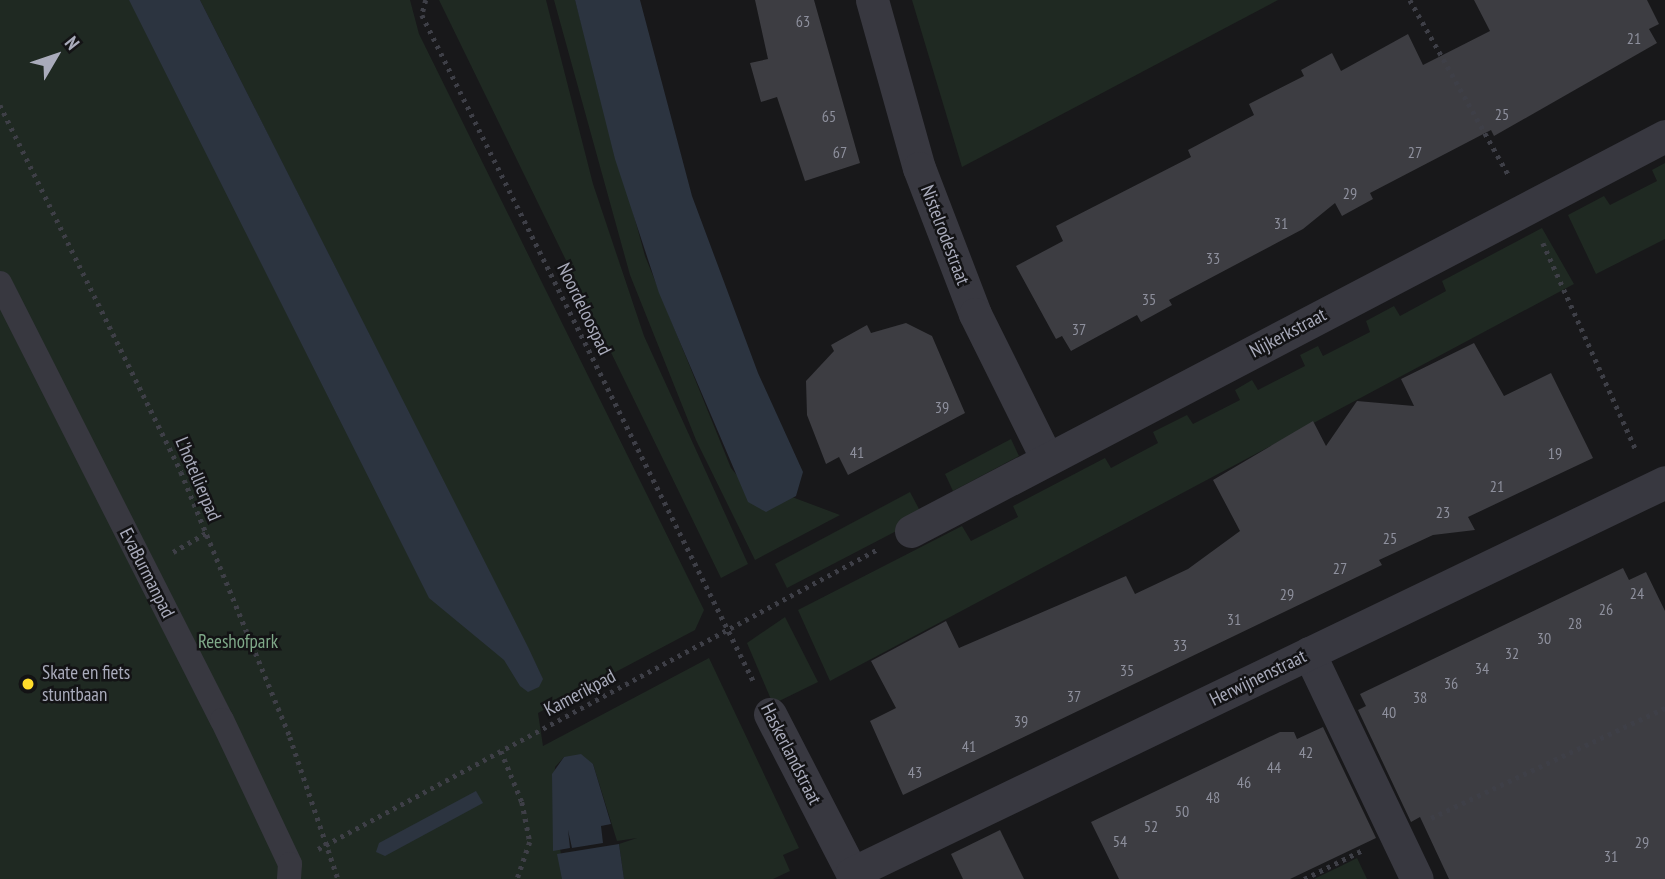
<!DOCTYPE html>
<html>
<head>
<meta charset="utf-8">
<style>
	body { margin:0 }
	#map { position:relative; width:1665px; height:879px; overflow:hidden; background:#18181a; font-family:"PT Sans Narrow",sans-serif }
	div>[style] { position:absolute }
	.green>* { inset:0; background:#1f2922 }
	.water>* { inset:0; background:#2c3440 }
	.building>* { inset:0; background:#3d3d42 }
	.path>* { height:4.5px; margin-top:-2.25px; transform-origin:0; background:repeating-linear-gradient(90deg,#3e3f47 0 3.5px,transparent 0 8.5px) }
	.pedestrian>* { height:24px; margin:-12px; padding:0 12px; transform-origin:12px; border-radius:12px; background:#383840 }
	.minor>* { height:33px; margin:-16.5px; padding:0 16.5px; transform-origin:16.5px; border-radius:16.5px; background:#383840 }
	.dots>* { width:19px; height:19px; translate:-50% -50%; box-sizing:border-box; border:4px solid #131315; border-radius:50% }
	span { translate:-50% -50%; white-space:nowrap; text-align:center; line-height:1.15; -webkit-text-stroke:5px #131315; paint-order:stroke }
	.number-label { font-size:16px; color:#8e909d }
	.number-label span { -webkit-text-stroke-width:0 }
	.street-label { font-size:19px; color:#a9abbb }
	.park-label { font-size:19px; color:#7ea888 }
	.poi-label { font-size:19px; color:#a9abbb }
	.left { translate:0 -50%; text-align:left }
	.north { position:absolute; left:21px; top:21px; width:70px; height:70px; -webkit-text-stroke:5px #131315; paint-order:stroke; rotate:51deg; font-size:19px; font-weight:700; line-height:28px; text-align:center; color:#a9abbb }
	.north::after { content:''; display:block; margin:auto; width:24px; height:32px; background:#a9abbb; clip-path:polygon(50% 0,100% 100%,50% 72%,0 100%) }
</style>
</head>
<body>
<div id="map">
	<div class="green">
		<div style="clip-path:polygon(0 0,184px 0,543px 679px,200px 0,410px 0,419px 34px,704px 610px,695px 630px,538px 713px,543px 746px,709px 658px,799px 848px,783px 855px,790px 871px,773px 879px,624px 879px,619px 844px,637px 838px,617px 841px,593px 764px,564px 757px,555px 767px,553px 805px,565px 879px,0 879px)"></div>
		<div style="clip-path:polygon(439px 0,546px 0,593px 184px,644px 336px,748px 564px,721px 578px)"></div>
		<div style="clip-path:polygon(554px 0,575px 0,645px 256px,731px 468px,766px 511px,792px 497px,840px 515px,755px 560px,696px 440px,630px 275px)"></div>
		<div style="clip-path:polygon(912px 0,1278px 0,962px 167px)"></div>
		<div style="clip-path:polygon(1665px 163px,1665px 239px,1596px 274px,1568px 215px,1604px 196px,1610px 205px,1657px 181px,1652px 170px)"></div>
		<div style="clip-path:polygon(1542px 228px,1574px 284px,830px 681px,798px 610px,962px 526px,971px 541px,1018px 517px,1013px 506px,1105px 458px,1111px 468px,1158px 443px,1153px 432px,1187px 415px,1193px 424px,1240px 400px,1235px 390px,1252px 380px,1258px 390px,1305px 366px,1300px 355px,1318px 346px,1323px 356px,1370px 332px,1366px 321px,1394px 306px,1400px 316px,1446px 291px,1442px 281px)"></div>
		<div style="clip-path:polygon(1011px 439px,1019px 456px,953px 491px,945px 474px)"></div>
		<div style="clip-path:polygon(910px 492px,919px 509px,906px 526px,787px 588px,775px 564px)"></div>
		<div style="clip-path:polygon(785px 617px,818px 682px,773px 704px,747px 643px)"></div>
		<div style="clip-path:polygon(1357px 858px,1367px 879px,1314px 879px,1343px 865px)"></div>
	</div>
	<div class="water">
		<div style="clip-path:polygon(129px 0,200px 0,528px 647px,543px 679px,539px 687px,528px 692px,520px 686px,504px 660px,429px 598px)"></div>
		<div style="clip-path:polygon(575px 0,640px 0,692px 196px,758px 373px,803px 472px,796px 496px,766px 512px,748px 502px,659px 293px,615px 159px)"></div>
		<div style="clip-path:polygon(581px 754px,593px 764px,611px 824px,601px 826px,603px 843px,572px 848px,568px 830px,570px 848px,553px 851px,552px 774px,564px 757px)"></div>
		<div style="clip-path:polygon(476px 791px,483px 803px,385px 856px,376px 852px,379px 843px)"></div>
		<div style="clip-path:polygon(619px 844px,624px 879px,562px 879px,557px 854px)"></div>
	</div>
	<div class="building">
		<div style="clip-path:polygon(755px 0,814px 0,860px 163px,805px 181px,777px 97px,761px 102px,750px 63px,768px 59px)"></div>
		<div style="clip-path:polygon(1474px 0,1647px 0,1659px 24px,1649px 29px,1657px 43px,1494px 136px,1491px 130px,1370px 193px,1373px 199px,1342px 216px,1335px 203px,1303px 229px,1169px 300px,1172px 305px,1141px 322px,1137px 315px,1071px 351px,1062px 336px,1056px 339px,1016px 266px,1063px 241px,1056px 226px,1191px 157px,1188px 150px,1254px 115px,1249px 104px,1304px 76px,1301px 70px,1332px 53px,1341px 71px,1408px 34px,1423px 65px,1490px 31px)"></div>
		<div style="clip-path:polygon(906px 323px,932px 336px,965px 413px,848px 475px,839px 457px,826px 464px,807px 415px,806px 381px,834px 351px,831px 345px,867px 325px,871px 333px)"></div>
		<div style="clip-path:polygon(1474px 343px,1504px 396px,1551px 373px,1593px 458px,1468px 517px,1475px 530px,1433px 535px,1379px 560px,1382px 565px,903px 795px,870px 721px,896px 708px,871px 661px,946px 621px,959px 648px,1126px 576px,1135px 594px,1188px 569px,1240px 531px,1213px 480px,1313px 421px,1326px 446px,1357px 401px,1414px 406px,1401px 379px)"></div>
		<div style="clip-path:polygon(1623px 568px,1629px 580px,1646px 572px,1665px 611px,1665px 879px,1449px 879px,1420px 817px,1411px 822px,1358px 710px,1366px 706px,1360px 694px)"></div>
		<div style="clip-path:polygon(1323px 727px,1376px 838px,1290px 879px,1119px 879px,1091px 822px,1280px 732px,1294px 732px,1297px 739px)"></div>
		<div style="clip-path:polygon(1000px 830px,1024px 879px,963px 879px,951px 854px)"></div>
	</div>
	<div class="path">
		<div style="left:426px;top:0;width:16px;rotate:105deg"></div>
		<div style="left:422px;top:15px;width:745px;rotate:63.54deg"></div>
		<div style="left:1410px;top:0;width:202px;rotate:60.6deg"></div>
		<div style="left:0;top:105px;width:409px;rotate:63.7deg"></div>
		<div style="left:181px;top:472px;width:287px;rotate:67.6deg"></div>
		<div style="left:290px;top:737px;width:150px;rotate:71.3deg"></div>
		<div style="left:1543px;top:243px;width:229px;rotate:65.8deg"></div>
		<div style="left:173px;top:552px;width:38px;rotate:-30deg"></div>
		<div style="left:501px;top:751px;width:55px;rotate:67.6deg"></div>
		<div style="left:522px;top:802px;width:41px;rotate:78.7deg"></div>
		<div style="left:530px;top:842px;width:39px;rotate:109deg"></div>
		<div style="left:1431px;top:818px;width:259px;rotate:-25.2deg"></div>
		<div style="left:318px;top:849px;width:635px;rotate:-28.18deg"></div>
		<div style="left:1304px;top:879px;width:66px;rotate:-26.2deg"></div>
	</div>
	<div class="pedestrian">
		<div style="left:0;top:283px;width:490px;rotate:63.1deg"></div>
		<div style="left:222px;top:720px;width:159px;rotate:64.7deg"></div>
		<div style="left:290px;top:864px;width:15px;rotate:94deg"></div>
	</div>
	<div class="minor">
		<div style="left:872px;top:0;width:174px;rotate:74.4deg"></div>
		<div style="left:919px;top:168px;width:156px;rotate:69deg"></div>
		<div style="left:975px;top:314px;width:162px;rotate:63.6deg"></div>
		<div style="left:911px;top:531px;width:851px;rotate:-27.65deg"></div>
		<div style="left:1309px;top:653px;width:250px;rotate:64.5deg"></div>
		<div style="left:770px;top:714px;width:186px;rotate:62.7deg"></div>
		<div style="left:852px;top:873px;width:902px;rotate:-25.68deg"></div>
	</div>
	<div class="dots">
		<div style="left:28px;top:684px;background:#ffdc2b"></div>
	</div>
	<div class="number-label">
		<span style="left:803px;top:21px">63</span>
		<span style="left:1634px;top:38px">21</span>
		<span style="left:1502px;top:114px">25</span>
		<span style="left:829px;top:116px">65</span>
		<span style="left:840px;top:152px">67</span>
		<span style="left:1415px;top:152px">27</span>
		<span style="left:1350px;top:193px">29</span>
		<span style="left:1281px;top:223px">31</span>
		<span style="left:1213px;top:258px">33</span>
		<span style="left:1149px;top:299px">35</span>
		<span style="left:1079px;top:329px">37</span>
		<span style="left:942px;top:407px">39</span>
		<span style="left:857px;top:452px">41</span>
		<span style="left:1555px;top:453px">19</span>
		<span style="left:1497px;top:486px">21</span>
		<span style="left:1443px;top:512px">23</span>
		<span style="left:1390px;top:538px">25</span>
		<span style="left:1340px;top:568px">27</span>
		<span style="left:1637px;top:593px">24</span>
		<span style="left:1287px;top:594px">29</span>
		<span style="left:1606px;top:609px">26</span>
		<span style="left:1234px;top:619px">31</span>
		<span style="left:1575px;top:623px">28</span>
		<span style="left:1544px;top:638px">30</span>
		<span style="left:1180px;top:645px">33</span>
		<span style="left:1512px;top:653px">32</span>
		<span style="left:1482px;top:668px">34</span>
		<span style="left:1127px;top:670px">35</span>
		<span style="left:1451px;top:683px">36</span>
		<span style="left:1074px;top:696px">37</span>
		<span style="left:1420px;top:697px">38</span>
		<span style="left:1389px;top:712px">40</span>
		<span style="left:1021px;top:721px">39</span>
		<span style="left:969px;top:746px">41</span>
		<span style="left:1306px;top:752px">42</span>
		<span style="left:1274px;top:767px">44</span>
		<span style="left:915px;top:772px">43</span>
		<span style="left:1244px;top:782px">46</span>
		<span style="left:1213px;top:797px">48</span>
		<span style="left:1182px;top:811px">50</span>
		<span style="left:1151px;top:826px">52</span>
		<span style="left:1120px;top:841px">54</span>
		<span style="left:1642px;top:842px">29</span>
		<span style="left:1611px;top:856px">31</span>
	</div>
	<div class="street-label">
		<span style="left:945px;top:235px;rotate:69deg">Nistelrodestraat</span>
		<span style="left:584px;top:309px;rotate:64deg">Noordeloospad</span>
		<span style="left:1288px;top:333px;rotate:-28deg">Nijkerkstraat</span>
		<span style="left:198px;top:479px;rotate:67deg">L'hotellierpad</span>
		<span style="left:147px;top:573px;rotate:63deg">EvaBurmanpad</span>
		<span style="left:1258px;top:678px;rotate:-26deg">Herwijnenstraat</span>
		<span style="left:580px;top:693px;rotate:-28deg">Kamerikpad</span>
		<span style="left:791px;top:754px;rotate:63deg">Haskerlandstraat</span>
	</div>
	<div class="park-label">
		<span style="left:238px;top:642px">Reeshofpark</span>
	</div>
	<div class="poi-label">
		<span class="left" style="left:42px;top:684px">Skate en fiets<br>stuntbaan</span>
	</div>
	<div class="north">N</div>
</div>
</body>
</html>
